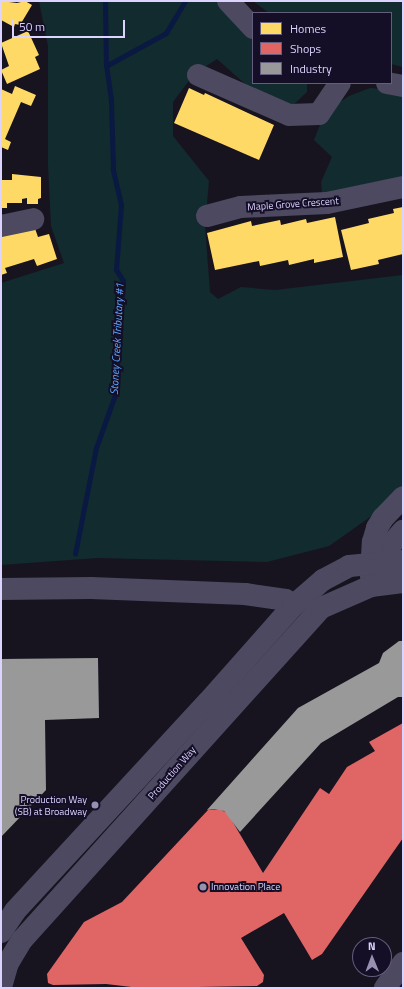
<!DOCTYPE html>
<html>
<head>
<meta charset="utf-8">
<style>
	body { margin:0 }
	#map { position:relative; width:404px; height:989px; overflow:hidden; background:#171420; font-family:"Titillium Web",sans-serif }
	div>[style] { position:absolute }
	.green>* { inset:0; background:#122b2e }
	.homes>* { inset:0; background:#ffd966 }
	.shops>* { inset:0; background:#e06666 }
	.industry>* { inset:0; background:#999 }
	.stream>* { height:4.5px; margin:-2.25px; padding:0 2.25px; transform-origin:2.25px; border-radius:2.25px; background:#0a1942 }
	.minor>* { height:22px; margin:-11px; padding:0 11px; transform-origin:11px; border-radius:11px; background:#4c4961 }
	.dots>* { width:11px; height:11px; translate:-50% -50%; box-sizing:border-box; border:2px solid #140e26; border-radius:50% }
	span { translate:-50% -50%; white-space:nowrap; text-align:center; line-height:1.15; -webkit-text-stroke:4px #140e26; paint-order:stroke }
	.street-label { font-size:10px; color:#dcd4ff }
	.poi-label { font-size:10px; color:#dcd4ff }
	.right { translate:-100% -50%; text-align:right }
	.left { translate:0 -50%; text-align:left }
	.water-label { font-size:11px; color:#62aaff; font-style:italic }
	.frame { position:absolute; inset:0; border:2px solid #dcd4ff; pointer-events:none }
	.legend { position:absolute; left:252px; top:12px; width:140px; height:72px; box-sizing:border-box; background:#140e26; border:1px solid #645d7d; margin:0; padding:5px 7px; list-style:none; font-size:12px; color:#dcd4ff }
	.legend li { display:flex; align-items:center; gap:8px; height:20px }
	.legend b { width:20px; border:1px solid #645d7d }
	.north { position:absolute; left:352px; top:937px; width:40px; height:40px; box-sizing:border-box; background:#140e26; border:1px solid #645d7d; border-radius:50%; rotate:359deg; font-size:11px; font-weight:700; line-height:16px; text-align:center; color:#dcd4ff }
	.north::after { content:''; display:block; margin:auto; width:14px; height:18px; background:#9791b1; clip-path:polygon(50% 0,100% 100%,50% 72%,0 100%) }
	.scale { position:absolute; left:12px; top:20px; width:113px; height:18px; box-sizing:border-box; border:2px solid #dcd4ff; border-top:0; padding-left:5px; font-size:12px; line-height:14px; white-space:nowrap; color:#dcd4ff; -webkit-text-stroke:3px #140e26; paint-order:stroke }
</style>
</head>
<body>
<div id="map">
	<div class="green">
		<div style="clip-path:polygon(39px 1px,221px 1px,253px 36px,253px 83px,307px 83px,307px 92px,292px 106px,253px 91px,217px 59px,194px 74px,173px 102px,173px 136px,209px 181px,205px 226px,210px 292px,218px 299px,241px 287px,275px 290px,403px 275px,403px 486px,373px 515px,329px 546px,267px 562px,97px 558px,1px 565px,1px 283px,64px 263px,51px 226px,48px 165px,48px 46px)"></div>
		<div style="clip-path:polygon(253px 1px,403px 1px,403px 67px,391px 64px,391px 13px,269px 13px)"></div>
		<div style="clip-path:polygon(370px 88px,403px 91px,403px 177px,322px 194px,321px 182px,332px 157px,314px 140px,325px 112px,349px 96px)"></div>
	</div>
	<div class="homes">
		<div style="clip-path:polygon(1px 1px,17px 3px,25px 1px,32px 5px,20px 25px,15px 24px,14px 27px,1px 20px)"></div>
		<div style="clip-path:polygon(28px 31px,39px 55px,35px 57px,40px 69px,7px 84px,1px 70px,9px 66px,1px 43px)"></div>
		<div style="clip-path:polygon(15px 86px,36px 95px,31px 106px,21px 102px,5px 139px,11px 142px,8px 150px,1px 147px,1px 89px,12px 94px)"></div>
		<div style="clip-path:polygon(189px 88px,204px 95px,205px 93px,274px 125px,259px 160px,174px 123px)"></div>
		<div style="clip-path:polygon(12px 174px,41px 177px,41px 198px,38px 199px,38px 204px,27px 204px,27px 198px,22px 199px,22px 203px,7px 203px,7px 208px,1px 208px,1px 180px,12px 180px)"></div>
		<div style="clip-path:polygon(403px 207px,403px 254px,378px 260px,379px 264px,351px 270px,341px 230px,369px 223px,368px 219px,394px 213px,393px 209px)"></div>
		<div style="clip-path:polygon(335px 217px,343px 257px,314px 263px,314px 259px,289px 265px,288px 260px,260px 266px,259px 261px,215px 270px,207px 233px,251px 221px,252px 226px,280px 220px,281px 225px,306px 219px,307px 223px)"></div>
		<div style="clip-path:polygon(32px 220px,38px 237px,49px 234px,57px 259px,37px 266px,34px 259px,5px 268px,7px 273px,1px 275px,1px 230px)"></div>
	</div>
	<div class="shops">
		<div style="clip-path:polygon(403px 723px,403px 838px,322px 954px,312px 960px,284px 913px,241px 938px,264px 975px,263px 982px,257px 986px,140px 988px,106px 984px,53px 985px,48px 983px,47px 974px,84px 922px,122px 902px,208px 810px,220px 809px,228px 814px,263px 873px,320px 788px,329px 794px,347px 767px,375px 751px,369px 742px)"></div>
	</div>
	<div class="industry">
		<div style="clip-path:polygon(399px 641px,403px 641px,403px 697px,398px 697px,321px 743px,240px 832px,224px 811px,215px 809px,207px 810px,298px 708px,379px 663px,383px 653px)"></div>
		<div style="clip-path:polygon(98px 658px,99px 718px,45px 720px,46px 790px,1px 837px,1px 659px)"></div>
	</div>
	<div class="stream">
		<div style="left:106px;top:66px;width:68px;rotate:-28.8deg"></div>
		<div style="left:166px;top:33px;width:37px;rotate:-59deg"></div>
		<div style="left:75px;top:554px;width:108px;rotate:-78.8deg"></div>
		<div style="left:96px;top:448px;width:56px;rotate:-70.3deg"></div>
		<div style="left:115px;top:395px;width:114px;rotate:-86deg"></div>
		<div style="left:123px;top:281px;width:13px;rotate:-122deg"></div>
		<div style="left:116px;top:270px;width:65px;rotate:-85.6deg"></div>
		<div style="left:121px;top:205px;width:37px;rotate:-103deg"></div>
		<div style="left:113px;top:169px;width:69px;rotate:-91.7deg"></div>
		<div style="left:111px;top:100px;width:34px;rotate:-98deg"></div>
		<div style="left:106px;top:66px;width:65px;rotate:-90.9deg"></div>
	</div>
	<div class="minor">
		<div style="left:228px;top:1px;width:37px;rotate:47deg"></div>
		<div style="left:198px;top:75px;width:99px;rotate:23.7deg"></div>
		<div style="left:289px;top:115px;width:30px;rotate:-2deg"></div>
		<div style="left:319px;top:114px;width:37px;rotate:-56deg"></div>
		<div style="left:387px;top:83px;width:16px;rotate:11deg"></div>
		<div style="left:207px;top:216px;width:35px;rotate:-15deg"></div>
		<div style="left:241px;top:207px;width:86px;rotate:-2.7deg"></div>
		<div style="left:327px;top:203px;width:78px;rotate:-11.9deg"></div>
		<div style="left:1px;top:226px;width:33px;rotate:-12deg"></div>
		<div style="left:387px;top:574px;width:26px;rotate:-88deg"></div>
		<div style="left:388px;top:548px;width:23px;rotate:-49deg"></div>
		<div style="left:371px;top:576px;width:34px;rotate:-87deg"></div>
		<div style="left:373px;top:542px;width:15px;rotate:-74deg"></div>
		<div style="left:377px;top:528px;width:12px;rotate:-59deg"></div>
		<div style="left:383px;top:518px;width:29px;rotate:-46deg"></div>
		<div style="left:1px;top:589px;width:90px;rotate:-0.6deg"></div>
		<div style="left:91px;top:588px;width:154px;rotate:2.2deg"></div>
		<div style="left:245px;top:594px;width:41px;rotate:8.3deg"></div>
		<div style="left:286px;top:600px;width:9px;rotate:41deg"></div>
		<div style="left:1px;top:932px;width:25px;rotate:-56deg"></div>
		<div style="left:15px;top:911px;width:284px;rotate:-47.3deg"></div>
		<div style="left:208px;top:702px;width:128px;rotate:-48.5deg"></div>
		<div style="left:293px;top:606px;width:40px;rotate:-41deg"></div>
		<div style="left:323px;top:580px;width:30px;rotate:-28deg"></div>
		<div style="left:349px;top:566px;width:54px;rotate:-5.3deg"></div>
		<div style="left:1px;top:987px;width:25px;rotate:-74deg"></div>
		<div style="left:8px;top:963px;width:27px;rotate:-59deg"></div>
		<div style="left:22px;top:940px;width:447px;rotate:-48deg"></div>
		<div style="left:321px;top:608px;width:55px;rotate:-23.7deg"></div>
		<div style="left:371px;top:586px;width:32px;rotate:-7deg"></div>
		<div style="left:385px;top:988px;width:31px;rotate:-54deg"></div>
	</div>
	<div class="dots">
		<div style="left:95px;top:805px;background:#9791b1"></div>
		<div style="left:203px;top:887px;background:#9791b1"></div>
	</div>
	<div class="street-label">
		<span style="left:293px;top:204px;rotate:-4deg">Maple Grove Crescent</span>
		<span style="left:172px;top:773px;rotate:-49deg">Production Way</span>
	</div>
	<div class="poi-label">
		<span class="right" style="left:87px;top:805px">Production Way<br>(SB) at Broadway</span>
		<span class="left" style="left:211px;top:887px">Innovation Place</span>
	</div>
	<div class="water-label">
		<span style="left:117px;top:339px;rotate:-87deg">Stoney Creek Tributary #1</span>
	</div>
	<div class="frame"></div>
	<ul class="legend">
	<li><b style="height:11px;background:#ffd966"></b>Homes</li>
	<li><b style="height:11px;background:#e06666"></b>Shops</li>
	<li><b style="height:11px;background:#999"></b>Industry</li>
	</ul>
	<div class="north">N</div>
	<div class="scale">50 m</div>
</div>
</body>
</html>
